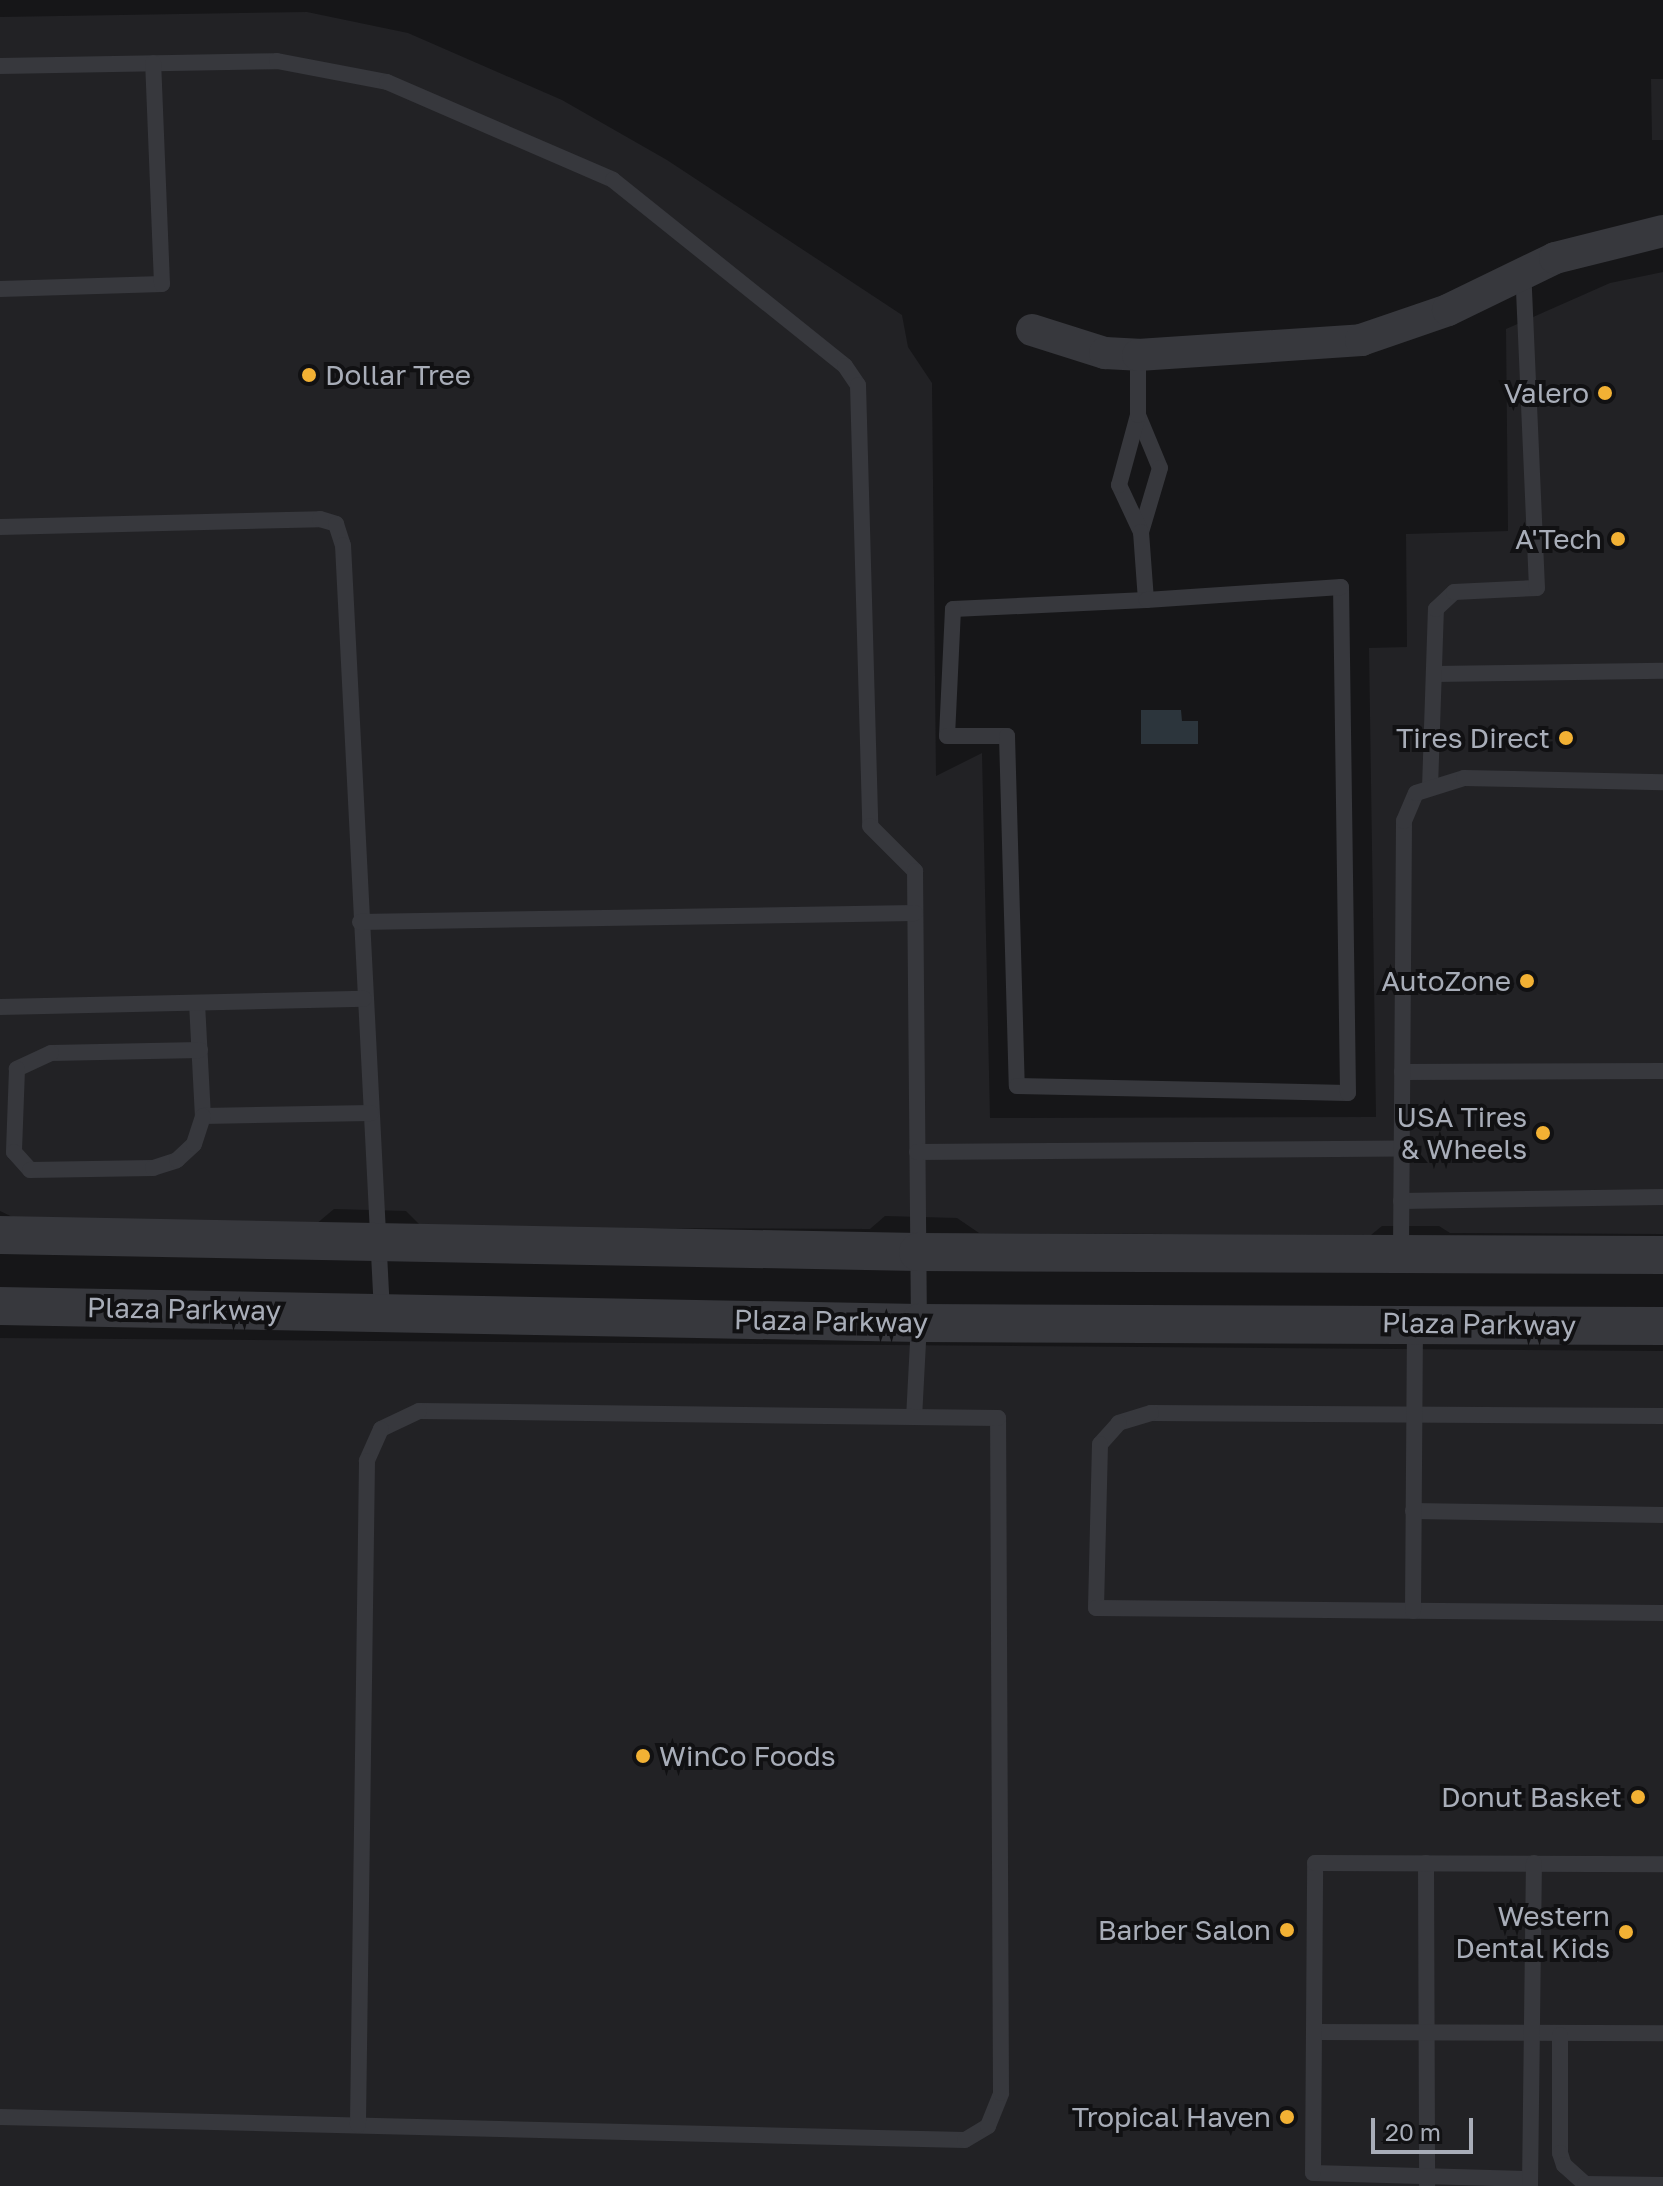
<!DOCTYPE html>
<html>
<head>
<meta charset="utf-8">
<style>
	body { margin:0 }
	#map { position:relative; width:1663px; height:2186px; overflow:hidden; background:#161618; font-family:"Golos Text",sans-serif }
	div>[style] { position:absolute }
	.built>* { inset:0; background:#222225 }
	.water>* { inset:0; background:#2c353c }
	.service>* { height:16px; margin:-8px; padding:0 8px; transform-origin:8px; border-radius:8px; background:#37383d }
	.minor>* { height:32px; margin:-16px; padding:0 16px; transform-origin:16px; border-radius:16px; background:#37383d }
	.tertiary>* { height:38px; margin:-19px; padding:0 19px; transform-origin:19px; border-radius:19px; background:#37383d }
	.dots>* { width:22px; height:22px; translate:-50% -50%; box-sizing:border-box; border:4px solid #111113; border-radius:50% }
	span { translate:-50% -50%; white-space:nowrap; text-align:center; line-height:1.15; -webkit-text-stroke:8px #111113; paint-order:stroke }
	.poi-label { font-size:28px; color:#a8adb8 }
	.left { translate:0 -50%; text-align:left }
	.right { translate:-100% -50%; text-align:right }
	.street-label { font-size:28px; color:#a8adb8 }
	.scale { position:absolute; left:1371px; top:2118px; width:102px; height:36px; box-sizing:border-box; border:4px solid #a8adb8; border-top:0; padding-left:10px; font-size:24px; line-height:28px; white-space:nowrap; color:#a8adb8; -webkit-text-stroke:6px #111113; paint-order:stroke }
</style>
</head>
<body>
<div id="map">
	<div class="built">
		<div style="clip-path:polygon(307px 12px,408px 33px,562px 100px,667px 160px,902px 315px,908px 347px,932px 383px,936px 776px,982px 753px,990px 1118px,1376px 1117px,1369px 648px,1407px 647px,1406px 534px,1508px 531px,1506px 329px,1610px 283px,1663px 272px,1663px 1234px,1450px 1233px,1439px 1226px,1382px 1226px,1371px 1235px,979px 1233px,957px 1218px,885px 1216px,870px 1229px,422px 1227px,406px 1211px,334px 1209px,315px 1225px,23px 1222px,0 1211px,0 17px)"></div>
		<div style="clip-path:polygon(1651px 79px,1663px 79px,1663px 140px,1652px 140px)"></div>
		<div style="clip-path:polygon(0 1338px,1663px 1351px,1663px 2186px,0 2186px)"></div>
	</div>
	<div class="water">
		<div style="clip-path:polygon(1141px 710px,1181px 710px,1182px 721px,1198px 721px,1198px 744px,1141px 744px)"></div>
	</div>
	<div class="service">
		<div style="left:0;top:66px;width:277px;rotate:-1deg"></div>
		<div style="left:277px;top:61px;width:112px;rotate:10.8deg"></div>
		<div style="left:387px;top:82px;width:246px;rotate:23.4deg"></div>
		<div style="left:613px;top:180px;width:297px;rotate:38.7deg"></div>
		<div style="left:845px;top:366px;width:23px;rotate:56deg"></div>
		<div style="left:858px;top:385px;width:441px;rotate:88.4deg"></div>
		<div style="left:870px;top:826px;width:64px;rotate:45deg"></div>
		<div style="left:915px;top:871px;width:452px;rotate:89.5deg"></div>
		<div style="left:919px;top:1323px;width:94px;rotate:93deg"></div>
		<div style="left:0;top:289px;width:162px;rotate:-1.8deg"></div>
		<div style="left:162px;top:284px;width:221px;rotate:-92.3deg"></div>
		<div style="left:1138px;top:415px;width:57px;rotate:67.5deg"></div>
		<div style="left:1160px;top:468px;width:67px;rotate:106.5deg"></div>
		<div style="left:1141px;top:532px;width:52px;rotate:-115.1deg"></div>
		<div style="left:1119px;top:485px;width:73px;rotate:-74.8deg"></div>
		<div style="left:1138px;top:415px;width:60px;rotate:-90deg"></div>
		<div style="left:0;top:527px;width:320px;rotate:-1.4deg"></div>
		<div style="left:320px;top:519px;width:17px;rotate:17deg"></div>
		<div style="left:336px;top:524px;width:22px;rotate:72deg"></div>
		<div style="left:343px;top:545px;width:769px;rotate:87.09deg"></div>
		<div style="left:1141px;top:532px;width:68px;rotate:85.8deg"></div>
		<div style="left:1146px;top:600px;width:193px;rotate:177.3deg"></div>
		<div style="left:953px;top:609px;width:127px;rotate:92.7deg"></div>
		<div style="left:947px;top:736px;width:60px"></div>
		<div style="left:1007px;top:736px;width:350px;rotate:88.4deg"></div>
		<div style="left:1017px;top:1086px;width:331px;rotate:1.2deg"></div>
		<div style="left:1348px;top:1093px;width:506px;rotate:-90.79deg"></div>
		<div style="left:1341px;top:587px;width:195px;rotate:176.2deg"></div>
		<div style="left:1434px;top:674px;width:229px;rotate:-0.8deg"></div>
		<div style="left:1430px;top:788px;width:179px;rotate:-88.1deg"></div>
		<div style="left:1436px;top:609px;width:25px;rotate:-43deg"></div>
		<div style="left:1454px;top:592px;width:83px;rotate:-2.8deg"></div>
		<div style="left:1537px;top:588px;width:316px;rotate:-92.5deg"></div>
		<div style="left:360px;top:922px;width:555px;rotate:-0.93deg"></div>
		<div style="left:197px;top:1003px;width:113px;rotate:87deg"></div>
		<div style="left:203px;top:1116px;width:168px;rotate:-1deg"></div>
		<div style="left:0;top:1007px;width:364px;rotate:-1.3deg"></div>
		<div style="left:200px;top:1050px;width:149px;rotate:178.8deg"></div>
		<div style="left:51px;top:1053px;width:38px;rotate:155deg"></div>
		<div style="left:17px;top:1069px;width:83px;rotate:92.1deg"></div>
		<div style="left:14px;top:1152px;width:24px;rotate:48deg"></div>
		<div style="left:30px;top:1170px;width:123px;rotate:-0.9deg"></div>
		<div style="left:153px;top:1168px;width:25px;rotate:-18deg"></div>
		<div style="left:177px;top:1160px;width:23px;rotate:-43deg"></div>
		<div style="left:194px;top:1144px;width:29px;rotate:-72deg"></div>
		<div style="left:1402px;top:1072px;width:261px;rotate:-0.2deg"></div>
		<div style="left:917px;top:1152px;width:484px;rotate:-0.4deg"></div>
		<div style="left:1401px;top:1201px;width:262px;rotate:-0.9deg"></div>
		<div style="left:1401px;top:1252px;width:431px;rotate:-89.6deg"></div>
		<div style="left:1404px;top:821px;width:30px;rotate:-67deg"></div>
		<div style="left:1416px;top:793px;width:50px;rotate:-17.4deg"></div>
		<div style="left:1464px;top:778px;width:199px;rotate:1.2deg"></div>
		<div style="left:1663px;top:1416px;width:512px;rotate:-179.66deg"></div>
		<div style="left:1151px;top:1413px;width:34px;rotate:163deg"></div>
		<div style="left:1119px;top:1423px;width:28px;rotate:132deg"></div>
		<div style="left:1100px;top:1444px;width:164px;rotate:91.4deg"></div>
		<div style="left:1096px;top:1608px;width:567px;rotate:0.51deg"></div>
		<div style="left:1413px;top:1511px;width:250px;rotate:0.9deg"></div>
		<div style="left:1413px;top:1611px;width:287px;rotate:-89.6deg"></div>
		<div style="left:1426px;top:1863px;width:323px;rotate:89.8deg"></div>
		<div style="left:1314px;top:2032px;width:349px;rotate:0.2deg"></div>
		<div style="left:1560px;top:2035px;width:118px;rotate:90deg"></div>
		<div style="left:1560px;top:2153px;width:13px;rotate:72deg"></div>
		<div style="left:1564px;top:2165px;width:28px;rotate:42deg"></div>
		<div style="left:1585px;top:2184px;width:78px;rotate:0.7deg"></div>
		<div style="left:0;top:2117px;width:965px;rotate:1.37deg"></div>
		<div style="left:965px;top:2140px;width:27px;rotate:-31deg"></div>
		<div style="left:988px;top:2126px;width:35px;rotate:-68deg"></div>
		<div style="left:1001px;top:2093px;width:675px;rotate:-90.25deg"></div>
		<div style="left:998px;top:1418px;width:579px;rotate:-179.31deg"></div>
		<div style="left:419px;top:1411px;width:42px;rotate:154.7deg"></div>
		<div style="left:381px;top:1429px;width:35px;rotate:114deg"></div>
		<div style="left:367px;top:1461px;width:664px;rotate:90.78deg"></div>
		<div style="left:1530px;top:2179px;width:217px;rotate:-178.4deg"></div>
		<div style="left:1313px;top:2173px;width:310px;rotate:-89.6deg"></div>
		<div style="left:1315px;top:1863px;width:348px;rotate:0.2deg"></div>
		<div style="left:1530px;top:2186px;width:323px;rotate:-89.3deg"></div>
	</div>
	<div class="minor">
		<div style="left:1032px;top:330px;width:77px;rotate:17.5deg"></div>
		<div style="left:1105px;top:353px;width:33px;rotate:3deg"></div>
		<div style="left:1138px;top:355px;width:224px;rotate:-3.8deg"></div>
		<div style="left:1361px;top:340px;width:92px;rotate:-19deg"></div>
		<div style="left:1448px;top:310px;width:119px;rotate:-25.9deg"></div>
		<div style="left:1555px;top:258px;width:111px;rotate:-14deg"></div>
	</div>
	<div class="tertiary">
		<div style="left:0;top:1235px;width:918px;rotate:1.06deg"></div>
		<div style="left:918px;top:1252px;width:745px;rotate:0.23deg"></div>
		<div style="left:0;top:1306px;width:919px;rotate:1.06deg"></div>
		<div style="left:919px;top:1323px;width:744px;rotate:0.23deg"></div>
	</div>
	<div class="dots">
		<div style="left:309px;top:375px;background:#f2b134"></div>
		<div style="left:1605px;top:393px;background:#f2b134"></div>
		<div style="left:1618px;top:539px;background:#f2b134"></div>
		<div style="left:1566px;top:738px;background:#f2b134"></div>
		<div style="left:1527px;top:981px;background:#f2b134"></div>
		<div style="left:1543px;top:1133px;background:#f2b134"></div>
		<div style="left:643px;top:1756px;background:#f2b134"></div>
		<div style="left:1638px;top:1797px;background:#f2b134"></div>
		<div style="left:1287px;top:1930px;background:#f2b134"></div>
		<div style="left:1626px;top:1932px;background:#f2b134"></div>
		<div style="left:1287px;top:2117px;background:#f2b134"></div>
	</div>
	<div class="poi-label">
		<span class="left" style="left:325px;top:375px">Dollar Tree</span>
		<span class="right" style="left:1589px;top:393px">Valero</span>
		<span class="right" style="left:1602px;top:539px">A'Tech</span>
		<span class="right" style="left:1550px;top:738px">Tires Direct</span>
		<span class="right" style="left:1511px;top:981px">AutoZone</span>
		<span class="right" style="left:1527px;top:1133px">USA Tires<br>&amp; Wheels</span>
		<span class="left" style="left:659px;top:1756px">WinCo Foods</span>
		<span class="right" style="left:1622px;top:1797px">Donut Basket</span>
		<span class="right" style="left:1610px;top:1932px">Western<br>Dental Kids</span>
		<span class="right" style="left:1271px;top:1930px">Barber Salon</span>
		<span class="right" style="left:1271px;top:2117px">Tropical Haven</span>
	</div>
	<div class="street-label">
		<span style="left:184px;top:1309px;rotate:1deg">Plaza Parkway</span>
		<span style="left:831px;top:1321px;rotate:1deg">Plaza Parkway</span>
		<span style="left:1479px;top:1324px;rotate:1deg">Plaza Parkway</span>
	</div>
	<div class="scale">20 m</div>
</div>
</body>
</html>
